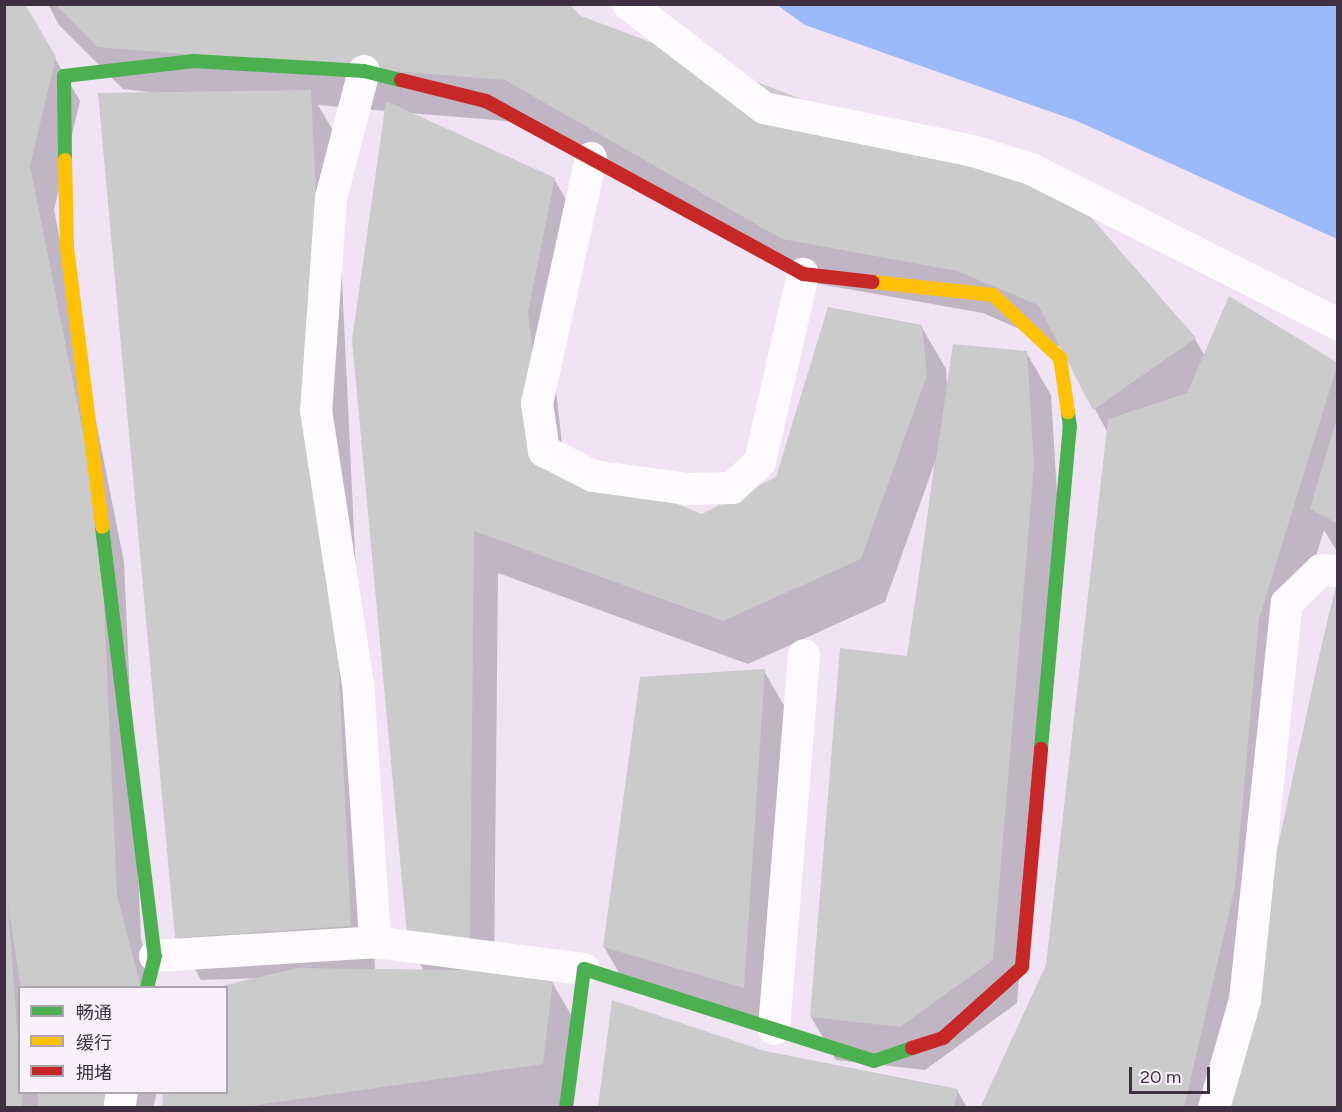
<!DOCTYPE html>
<html>
<head>
<meta charset="utf-8">
<style>
	body { margin:0 }
	#map { position:relative; width:1342px; height:1112px; overflow:hidden; background:#f0e3f3; font-family:Figtree,"Noto Sans SC",sans-serif }
	div>[style] { position:absolute }
	.water>* { inset:0; background:#9cbaf9 }
	.shadow>* { inset:0; background:#0003 }
	.building>* { inset:0; background:#cacbca }
	.street>* { height:32px; margin:-16px; padding:0 16px; transform-origin:16px; border-radius:16px; background:#fdfbfd }
	.fast>* { height:14px; margin:-7px; padding:0 7px; transform-origin:7px; border-radius:7px; background:#4caf50 }
	.slow>* { height:14px; margin:-7px; padding:0 7px; transform-origin:7px; border-radius:7px; background:#ffc107 }
	.jam>* { height:14px; margin:-7px; padding:0 7px; transform-origin:7px; border-radius:7px; background:#c62828 }
	span { translate:-50% -50%; white-space:nowrap; text-align:center; line-height:1.15; -webkit-text-stroke:6px #f8f0fa; paint-order:stroke }
	.frame { position:absolute; inset:0; border:6px solid #3f2f43; pointer-events:none }
	.legend { position:absolute; left:18px; top:986px; width:210px; height:108px; box-sizing:border-box; background:#f8f0fa; border:2px solid #aea3b1; margin:0; padding:8px 10px; list-style:none; font-size:18px; color:#3f2f43 }
	.legend li { display:flex; align-items:center; gap:12px; height:30px }
	.legend b { width:30px; border:2px solid #aea3b1 }
	.scale { position:absolute; left:1129px; top:1067px; width:81px; height:27px; box-sizing:border-box; border:3px solid #3f2f43; border-top:0; padding-left:8px; font-size:18px; line-height:21px; white-space:nowrap; color:#3f2f43; -webkit-text-stroke:4px #f8f0fa; paint-order:stroke }
</style>
</head>
<body>
<div id="map">
	<div class="water">
		<div style="clip-path:polygon(777px 5px,1337px 5px,1337px 239px,1077px 121px,805px 25px)"></div>
	</div>
	<div class="shadow">
		<div style="clip-path:polygon(4px 4px,23px 4px,80px 101px,54px 210px,124px 562px,141px 939px,154px 988px,20px 988px,20px 1092px,157px 1092px,153px 1108px,4px 1108px)"></div>
		<div style="clip-path:polygon(evenodd,48px 4px,567px 4px,580px 18px,1195px 339px,1205px 356px,1338px 364px,1338px 553px,1324px 530px,1283px 662px,1259px 930px,1338px 1108px,981px 1108px,1047px 965px,1108px 433px,1061px 347px,983px 313px,808px 282px,531px 123px,409px 113px,554px 179px,579px 222px,552px 356px,564px 461px,702px 516px,777px 478px,921px 326px,946px 369px,947px 384px,1026px 352px,1051px 395px,1058px 509px,1017px 1003px,925px 1070px,836px 1060px,811px 1017px,908px 658px,935px 462px,885px 602px,748px 664px,498px 573px,494px 975px,552px 982px,577px 1025px,567px 1107px,164px 1108px,226px 1092px,226px 988px,221px 988px,260px 978px,201px 980px,177px 937px,149px 92px,123px 89px,59px 25px,48px 4px,318px 105px,386px 111px,409px 945px,424px 971px,375px 970px,335px 134px,318px 105px)"></div>
		<div style="clip-path:polygon(764px 671px,789px 714px,768px 1030px,629px 990px,604px 947px)"></div>
		<div style="clip-path:polygon(613px 1002px,764px 1052px,957px 1090px,967px 1108px,598px 1108px)"></div>
	</div>
	<div class="building">
		<div style="clip-path:polygon(5px 4px,25px 4px,56px 57px,30px 166px,100px 518px,117px 895px,141px 988px,21px 988px,8px 906px,23px 1108px,5px 1108px)"></div>
		<div style="clip-path:polygon(55px 4px,569px 4px,581px 16px,906px 138px,1062px 184px,1196px 338px,1093px 410px,1038px 305px,957px 271px,782px 239px,505px 80px,97px 47px)"></div>
		<div style="clip-path:polygon(311px 90px,351px 926px,175px 938px,98px 93px)"></div>
		<div style="clip-path:polygon(386px 101px,555px 178px,528px 312px,544px 451px,702px 514px,776px 477px,828px 307px,922px 325px,927px 375px,861px 559px,723px 621px,474px 531px,470px 939px,408px 946px,352px 340px)"></div>
		<div style="clip-path:polygon(1229px 296px,1338px 363px,1259px 619px,1235px 887px,1184px 1108px,980px 1108px,1046px 965px,1108px 419px,1187px 393px)"></div>
		<div style="clip-path:polygon(953px 344px,1027px 351px,1034px 465px,993px 960px,900px 1027px,810px 1017px,840px 648px,907px 656px)"></div>
		<div style="clip-path:polygon(1338px 414px,1338px 524px,1310px 509px)"></div>
		<div style="clip-path:polygon(1338px 578px,1338px 1108px,1221px 1108px,1322px 643px)"></div>
		<div style="clip-path:polygon(765px 669px,744px 988px,603px 947px,640px 677px)"></div>
		<div style="clip-path:polygon(297px 968px,465px 970px,553px 980px,543px 1064px,237px 1108px,162px 1108px,163px 1092px,226px 1092px,226px 988px,218px 987px)"></div>
		<div style="clip-path:polygon(612px 1000px,765px 1051px,958px 1089px,954px 1108px,598px 1108px)"></div>
		<div style="clip-path:polygon(37px 1092px,122px 1092px,114px 1108px,39px 1108px)"></div>
	</div>
	<div class="street">
		<div style="left:628px;top:4px;width:171px;rotate:37.4deg"></div>
		<div style="left:764px;top:108px;width:213px;rotate:11.6deg"></div>
		<div style="left:973px;top:151px;width:61px;rotate:17.2deg"></div>
		<div style="left:1031px;top:169px;width:344px;rotate:26.8deg"></div>
		<div style="left:364px;top:71px;width:131px;rotate:104.6deg"></div>
		<div style="left:331px;top:198px;width:213px;rotate:94deg"></div>
		<div style="left:316px;top:410px;width:276px;rotate:81.3deg"></div>
		<div style="left:358px;top:683px;width:260px;rotate:86.2deg"></div>
		<div style="left:591px;top:158px;width:251px;rotate:102.4deg"></div>
		<div style="left:537px;top:403px;width:49px;rotate:81.7deg"></div>
		<div style="left:544px;top:451px;width:55px;rotate:27deg"></div>
		<div style="left:593px;top:476px;width:96px;rotate:7.8deg"></div>
		<div style="left:688px;top:489px;width:44px;rotate:-1.3deg"></div>
		<div style="left:732px;top:488px;width:38px;rotate:-43deg"></div>
		<div style="left:760px;top:462px;width:193px;rotate:-77.1deg"></div>
		<div style="left:155px;top:956px;width:220px;rotate:-3.6deg"></div>
		<div style="left:375px;top:942px;width:211px;rotate:7.4deg"></div>
		<div style="left:774px;top:1029px;width:375px;rotate:-85.4deg"></div>
		<div style="left:120px;top:1104px;width:12px;rotate:-81deg"></div>
		<div style="left:1214px;top:1108px;width:112px;rotate:-74deg"></div>
		<div style="left:1245px;top:1000px;width:399px;rotate:-84deg"></div>
		<div style="left:1287px;top:603px;width:47px;rotate:-44.1deg"></div>
		<div style="left:1321px;top:570px;width:17px;rotate:3deg"></div>
	</div>
	<div class="fast">
		<div style="left:65px;top:160px;width:84px;rotate:-90.7deg"></div>
		<div style="left:64px;top:76px;width:131px;rotate:-6.6deg"></div>
		<div style="left:194px;top:61px;width:170px;rotate:3.4deg"></div>
		<div style="left:364px;top:71px;width:38px;rotate:14deg"></div>
		<div style="left:102px;top:527px;width:432px;rotate:83deg"></div>
		<div style="left:155px;top:956px;width:33px;rotate:104deg"></div>
		<div style="left:1041px;top:749px;width:323px;rotate:-84.9deg"></div>
		<div style="left:1070px;top:427px;width:15px;rotate:-98deg"></div>
		<div style="left:566px;top:1108px;width:140px;rotate:-82.6deg"></div>
		<div style="left:584px;top:969px;width:304px;rotate:17.6deg"></div>
		<div style="left:874px;top:1061px;width:40px;rotate:-18.9deg"></div>
	</div>
	<div class="slow">
		<div style="left:65px;top:160px;width:88px;rotate:88.7deg"></div>
		<div style="left:67px;top:248px;width:281px;rotate:82.8deg"></div>
		<div style="left:873px;top:282px;width:121px;rotate:6.2deg"></div>
		<div style="left:993px;top:295px;width:92px;rotate:43.2deg"></div>
		<div style="left:1060px;top:358px;width:55px;rotate:81.6deg"></div>
	</div>
	<div class="jam">
		<div style="left:401px;top:80px;width:88px;rotate:13.9deg"></div>
		<div style="left:486px;top:101px;width:361px;rotate:28.6deg"></div>
		<div style="left:803px;top:274px;width:70px;rotate:6.5deg"></div>
		<div style="left:912px;top:1048px;width:33px;rotate:-18deg"></div>
		<div style="left:943px;top:1038px;width:106px;rotate:-41.9deg"></div>
		<div style="left:1022px;top:967px;width:219px;rotate:-85deg"></div>
	</div>
	<div class="frame"></div>
	<ul class="legend">
	<li><b style="height:8px;background:#4caf50"></b>畅通</li>
	<li><b style="height:8px;background:#ffc107"></b>缓行</li>
	<li><b style="height:8px;background:#c62828"></b>拥堵</li>
	</ul>
	<div class="scale">20 m</div>
</div>
</body>
</html>
